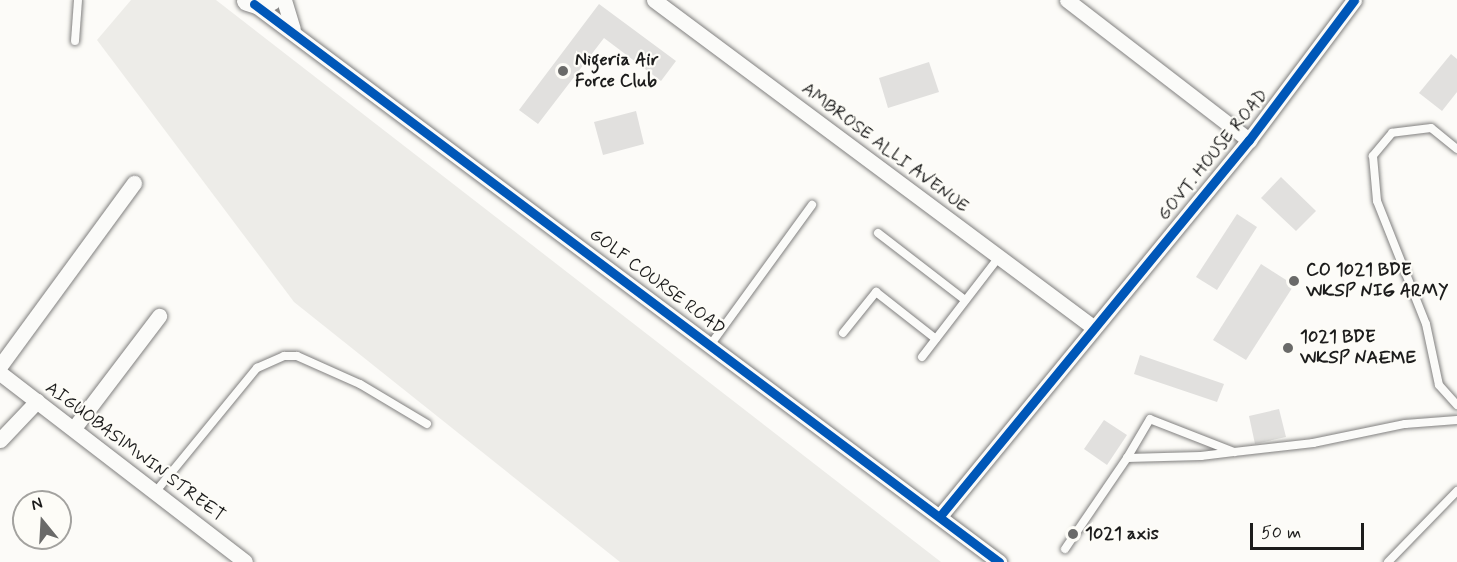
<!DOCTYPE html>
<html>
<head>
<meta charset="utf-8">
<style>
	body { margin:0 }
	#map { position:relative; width:1457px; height:562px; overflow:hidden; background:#fcfbf8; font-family:Mynerve,sans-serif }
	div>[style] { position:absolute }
	.green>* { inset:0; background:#edece8 }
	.building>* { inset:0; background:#e1e0de }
	.roads { filter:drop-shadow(0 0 2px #81807f) drop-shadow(0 0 2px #81807f) }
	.lane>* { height:8px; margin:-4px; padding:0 4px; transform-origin:4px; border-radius:4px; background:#fbfbf9 }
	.street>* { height:15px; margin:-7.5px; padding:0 7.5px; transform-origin:7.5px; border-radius:7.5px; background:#fbfbf9 }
	.secondary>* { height:21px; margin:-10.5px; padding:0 10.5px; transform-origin:10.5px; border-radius:10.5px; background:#fbfbf9 }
	.cycleway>* { height:9px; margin:-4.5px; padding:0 4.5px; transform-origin:4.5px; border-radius:4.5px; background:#0057b8 }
	.dots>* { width:16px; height:16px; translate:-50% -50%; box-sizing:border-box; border:3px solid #fdfcf7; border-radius:50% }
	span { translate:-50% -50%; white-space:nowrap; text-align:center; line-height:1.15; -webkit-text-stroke:4.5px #fdfcf7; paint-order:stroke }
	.poi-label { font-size:18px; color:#1c1c1c; font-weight:700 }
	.left { translate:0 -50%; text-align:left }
	.street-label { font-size:18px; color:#1c1c1c }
	.north { position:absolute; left:12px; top:490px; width:60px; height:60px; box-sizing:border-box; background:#fdfcf7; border:2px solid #a3a29f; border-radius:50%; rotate:342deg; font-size:16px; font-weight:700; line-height:24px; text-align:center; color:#1c1c1c }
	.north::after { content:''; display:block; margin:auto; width:21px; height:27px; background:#6a6a69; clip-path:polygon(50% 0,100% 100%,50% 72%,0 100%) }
	.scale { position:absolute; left:1250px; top:523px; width:114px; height:27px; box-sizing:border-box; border:3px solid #1c1c1c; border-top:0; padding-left:8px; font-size:18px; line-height:21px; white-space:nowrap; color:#1c1c1c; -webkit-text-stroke:4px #fdfcf7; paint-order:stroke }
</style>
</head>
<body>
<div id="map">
	<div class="green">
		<div style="clip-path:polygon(131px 0,216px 0,941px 562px,620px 562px,294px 302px,97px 40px)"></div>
	</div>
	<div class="building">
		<div style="clip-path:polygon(599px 4px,676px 61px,661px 81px,604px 38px,538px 124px,519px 110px)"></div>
		<div style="clip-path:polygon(1451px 54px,1457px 59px,1457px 92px,1442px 111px,1419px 93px)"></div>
		<div style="clip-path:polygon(929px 62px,939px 92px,888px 108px,879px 78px)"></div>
		<div style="clip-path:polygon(636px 111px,644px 144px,603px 155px,594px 122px)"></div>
		<div style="clip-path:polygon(1281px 177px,1316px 211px,1296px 231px,1261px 198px)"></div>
		<div style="clip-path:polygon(1237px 214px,1257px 227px,1217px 290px,1196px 277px)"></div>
		<div style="clip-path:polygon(1261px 264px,1294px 285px,1246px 360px,1213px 340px)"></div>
		<div style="clip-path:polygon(1140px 355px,1224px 384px,1217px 402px,1134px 374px)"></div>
		<div style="clip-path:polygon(1279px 409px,1286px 437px,1255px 444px,1249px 416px)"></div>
		<div style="clip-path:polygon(1104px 420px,1127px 435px,1107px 465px,1084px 449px)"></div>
	</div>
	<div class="roads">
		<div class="lane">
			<div style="left:75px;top:41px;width:41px;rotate:-85.8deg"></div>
			<div style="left:1457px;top:149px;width:33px;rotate:-141deg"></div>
			<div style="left:1431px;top:128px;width:39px;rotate:173deg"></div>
			<div style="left:1392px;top:133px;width:30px;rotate:130deg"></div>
			<div style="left:1373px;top:156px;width:45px;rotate:84.9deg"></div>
			<div style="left:1377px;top:201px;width:132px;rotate:68.3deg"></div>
			<div style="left:1426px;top:324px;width:62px;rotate:78deg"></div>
			<div style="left:1439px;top:385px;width:27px;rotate:48deg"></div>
			<div style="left:878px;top:233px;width:110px;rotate:37.6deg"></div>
			<div style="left:843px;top:333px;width:53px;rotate:-51.2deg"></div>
			<div style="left:876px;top:292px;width:76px;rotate:38.1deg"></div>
			<div style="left:711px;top:344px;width:172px;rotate:-54deg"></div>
			<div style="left:922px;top:357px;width:126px;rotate:-52.4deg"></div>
			<div style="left:1234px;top:452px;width:90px;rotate:-158.6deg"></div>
			<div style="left:1150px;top:419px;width:45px;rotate:120.5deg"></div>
			<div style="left:1127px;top:458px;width:74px;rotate:-1.5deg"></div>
			<div style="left:1201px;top:456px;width:33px;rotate:-7deg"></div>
			<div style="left:1234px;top:452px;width:80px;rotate:-6.5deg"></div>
			<div style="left:1313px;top:443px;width:94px;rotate:-11.7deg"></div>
			<div style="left:1405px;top:424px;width:52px;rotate:-4.4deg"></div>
			<div style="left:157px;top:490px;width:158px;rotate:-50.7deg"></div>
			<div style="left:257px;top:368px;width:30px;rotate:-24deg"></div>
			<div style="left:284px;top:356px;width:13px"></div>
			<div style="left:297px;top:356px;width:69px;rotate:24deg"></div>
			<div style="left:360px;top:384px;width:78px;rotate:30.8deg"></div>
			<div style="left:1065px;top:549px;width:110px;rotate:-55.7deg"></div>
			<div style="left:1388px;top:562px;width:99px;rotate:-45.8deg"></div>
		</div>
		<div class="street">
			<div style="left:284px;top:0;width:30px;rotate:73deg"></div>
			<div style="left:654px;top:0;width:547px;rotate:36.68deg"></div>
			<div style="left:1067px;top:0;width:230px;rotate:37.6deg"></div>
			<div style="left:254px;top:4px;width:931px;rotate:36.83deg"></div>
			<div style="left:0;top:366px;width:227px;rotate:-53.8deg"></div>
			<div style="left:0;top:373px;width:309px;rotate:37.6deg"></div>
			<div style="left:74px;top:428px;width:141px;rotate:-52.8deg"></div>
			<div style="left:0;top:440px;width:54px;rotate:-46.5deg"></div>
			<div style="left:940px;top:516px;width:487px;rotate:-50.6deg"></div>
			<div style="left:1249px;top:140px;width:175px;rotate:-53.1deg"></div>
		</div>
		<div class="secondary">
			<div style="left:247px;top:0;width:14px;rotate:17deg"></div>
			<div style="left:260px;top:4px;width:11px;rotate:-22deg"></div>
		</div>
	</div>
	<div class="cycleway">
		<div style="left:254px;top:4px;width:931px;rotate:36.83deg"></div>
		<div style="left:940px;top:516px;width:487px;rotate:-50.6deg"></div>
		<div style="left:1249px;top:140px;width:175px;rotate:-53.1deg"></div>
	</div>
	<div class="dots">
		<div style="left:563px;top:71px;background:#6a6a69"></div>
		<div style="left:1294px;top:281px;background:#6a6a69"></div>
		<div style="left:1288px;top:348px;background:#6a6a69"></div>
		<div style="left:1073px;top:534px;background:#6a6a69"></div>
	</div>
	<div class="poi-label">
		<span class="left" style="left:575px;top:71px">Nigeria Air<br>Force Club</span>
		<span class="left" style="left:1306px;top:281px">CO 1021 BDE<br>WKSP NIG ARMY</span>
		<span class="left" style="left:1300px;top:348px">1021 BDE<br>WKSP NAEME</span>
		<span class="left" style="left:1085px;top:534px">1021 axis</span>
	</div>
	<div class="street-label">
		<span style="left:885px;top:148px;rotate:37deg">AMBROSE ALLI AVENUE</span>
		<span style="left:1213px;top:155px;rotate:-51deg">GOVT. HOUSE ROAD</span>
		<span style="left:657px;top:282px;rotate:37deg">GOLF COURSE ROAD</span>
		<span style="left:135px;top:452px;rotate:37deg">AIGUOBASIMWIN STREET</span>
	</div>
	<div class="north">N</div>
	<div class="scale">50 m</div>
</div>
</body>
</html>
